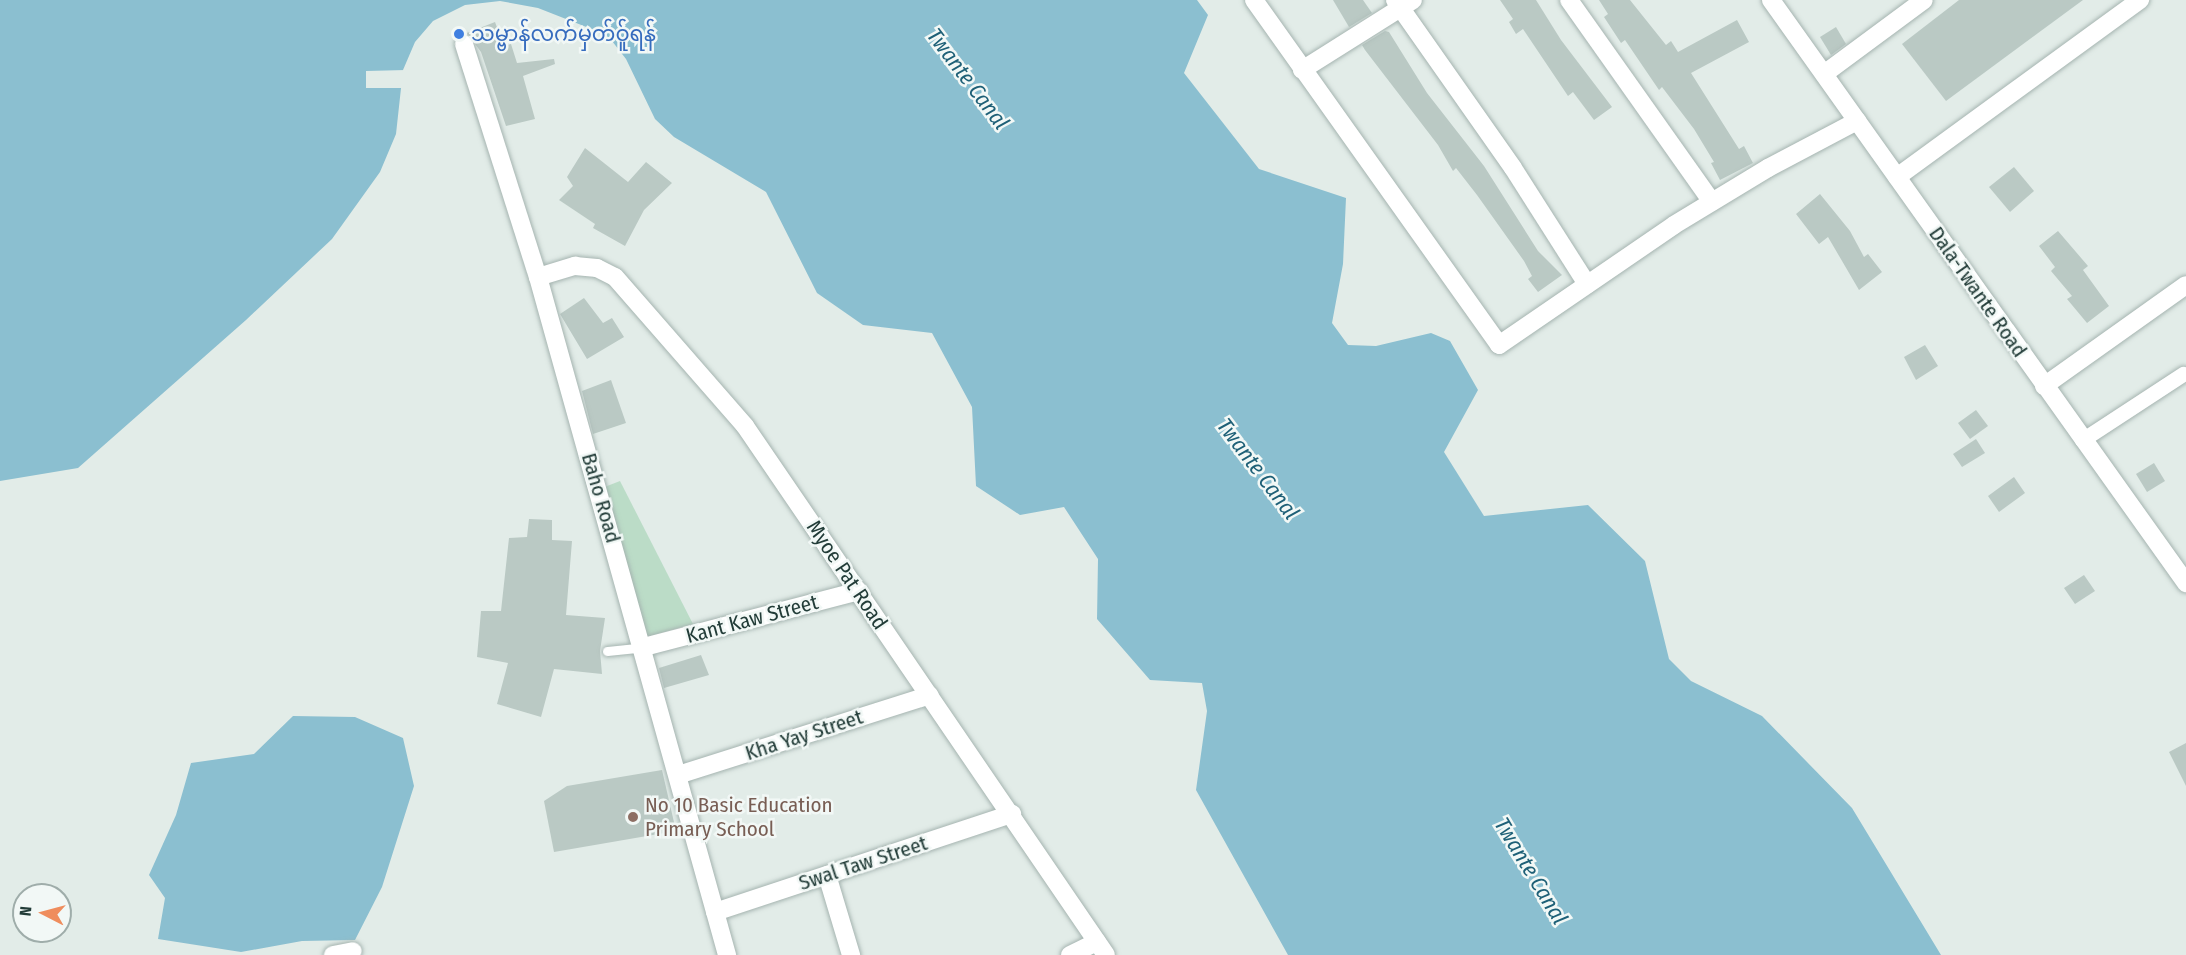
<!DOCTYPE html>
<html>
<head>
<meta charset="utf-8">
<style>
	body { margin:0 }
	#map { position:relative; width:2186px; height:955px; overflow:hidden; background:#e2ece8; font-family:"Fira Sans Condensed","Noto Sans Myanmar",sans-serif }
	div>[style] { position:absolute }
	.green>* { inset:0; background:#bbdcc7 }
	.water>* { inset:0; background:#8bbfd0 }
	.pier>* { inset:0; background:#e2ece8 }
	.building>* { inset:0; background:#bac9c4 }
	.roads { filter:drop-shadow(0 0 2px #a5b4b0) drop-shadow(0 0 2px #a5b4b0) }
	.service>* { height:9px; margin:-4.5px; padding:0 4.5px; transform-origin:4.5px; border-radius:4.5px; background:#fff }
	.pedestrian>* { height:15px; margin:-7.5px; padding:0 7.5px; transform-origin:7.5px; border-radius:7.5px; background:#fff }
	.minor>* { height:18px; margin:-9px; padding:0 9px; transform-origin:9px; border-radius:9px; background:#fff }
	.secondary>* { height:18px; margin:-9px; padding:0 9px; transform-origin:9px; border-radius:9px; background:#fff }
	.dots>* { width:16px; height:16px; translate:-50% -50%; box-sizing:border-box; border:3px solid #f2f8f6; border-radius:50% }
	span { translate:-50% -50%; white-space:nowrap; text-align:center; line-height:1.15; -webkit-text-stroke:5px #f2f8f6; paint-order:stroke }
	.shop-label { font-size:21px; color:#366cbe }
	.left { translate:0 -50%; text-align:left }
	.street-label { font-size:21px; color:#223c38 }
	.education-label { font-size:21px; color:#785e54 }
	.water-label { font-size:22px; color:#1e6077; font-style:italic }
	.north { position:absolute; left:12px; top:883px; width:60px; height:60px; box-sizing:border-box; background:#f2f8f6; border:2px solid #9fadaa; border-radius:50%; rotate:276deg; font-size:16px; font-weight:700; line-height:24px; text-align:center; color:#223c38 }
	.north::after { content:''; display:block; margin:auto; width:21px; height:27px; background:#ef8d5d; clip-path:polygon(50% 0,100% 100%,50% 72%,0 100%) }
</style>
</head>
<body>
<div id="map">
	<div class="green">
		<div style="clip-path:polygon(620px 481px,693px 624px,646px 637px,602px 488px)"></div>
	</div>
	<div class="water">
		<div style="clip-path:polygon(0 0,1197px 0,1208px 15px,1184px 73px,1259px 169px,1346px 198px,1343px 264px,1332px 323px,1348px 345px,1376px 346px,1431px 333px,1450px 341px,1478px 390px,1444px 452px,1484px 516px,1588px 505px,1645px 561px,1669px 659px,1691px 681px,1762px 716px,1852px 808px,1941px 955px,1288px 955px,1196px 790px,1207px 711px,1202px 683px,1150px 680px,1097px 619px,1098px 559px,1064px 507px,1020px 515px,976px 486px,972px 407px,932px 333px,863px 325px,817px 293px,766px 192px,674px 137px,655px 119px,626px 59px,612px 41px,594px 30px,538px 8px,500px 1px,465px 5px,433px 21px,415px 42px,403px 70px,396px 134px,380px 172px,332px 239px,246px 320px,78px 468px,0 481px)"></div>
		<div style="clip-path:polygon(293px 716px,355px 717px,403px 738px,414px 786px,382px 887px,355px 940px,302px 941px,241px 952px,158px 939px,165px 898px,149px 875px,176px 815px,191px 763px,254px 754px)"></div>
	</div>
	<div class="pier">
		<div style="clip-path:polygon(406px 70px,404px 88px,366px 88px,366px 71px)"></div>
	</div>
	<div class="building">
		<div style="clip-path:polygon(1333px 0,1363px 0,1372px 13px,1349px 27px)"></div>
		<div style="clip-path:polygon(1500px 0,1536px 0,1561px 40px,1612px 107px,1594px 120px,1573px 92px,1568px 96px,1523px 29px,1516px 34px,1509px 22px,1513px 19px)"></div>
		<div style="clip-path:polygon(1599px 0,1630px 0,1666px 45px,1671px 41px,1678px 52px,1737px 20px,1749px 42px,1691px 73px,1739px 149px,1744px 146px,1753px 163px,1720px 180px,1711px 163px,1714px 162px,1694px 129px,1662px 87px,1659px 90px,1625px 40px,1621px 43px,1604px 17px,1608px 14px)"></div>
		<div style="clip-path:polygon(1959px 0,2083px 0,1946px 101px,1902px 44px)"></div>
		<div style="clip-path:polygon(495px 22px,504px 46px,511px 44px,517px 63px,554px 59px,555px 64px,523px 76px,535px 119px,506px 126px,481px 52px,467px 33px)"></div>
		<div style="clip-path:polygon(1836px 27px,1846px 44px,1831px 55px,1820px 37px)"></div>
		<div style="clip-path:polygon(1385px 31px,1389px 32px,1427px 93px,1484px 166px,1538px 251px,1562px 275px,1538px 292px,1528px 279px,1532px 276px,1524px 261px,1477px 195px,1456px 168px,1453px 171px,1438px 145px,1365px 50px,1362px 45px)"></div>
		<div style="clip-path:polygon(585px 148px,628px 182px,646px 162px,672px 183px,644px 210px,625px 246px,593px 228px,595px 224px,559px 200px,573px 186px,567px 177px)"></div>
		<div style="clip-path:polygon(2014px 167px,2034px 191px,2010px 212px,1989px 187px)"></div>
		<div style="clip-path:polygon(1820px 194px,1850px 231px,1864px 257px,1868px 254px,1882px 272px,1859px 290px,1828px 237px,1819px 244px,1796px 214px)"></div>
		<div style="clip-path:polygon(2058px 231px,2088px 266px,2083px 270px,2109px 306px,2087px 323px,2067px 299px,2072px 296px,2051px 271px,2055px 267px,2039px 246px)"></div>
		<div style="clip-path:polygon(584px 298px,603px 323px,612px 318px,624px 337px,587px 359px,560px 314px)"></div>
		<div style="clip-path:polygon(1925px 345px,1938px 366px,1916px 380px,1904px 357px)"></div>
		<div style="clip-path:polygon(611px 380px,626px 423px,593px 434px,582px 391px)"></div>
		<div style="clip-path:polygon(1976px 410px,1988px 426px,1970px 439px,1958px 423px)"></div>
		<div style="clip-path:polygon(1976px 439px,1985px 453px,1962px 467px,1953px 454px)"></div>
		<div style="clip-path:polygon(2154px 463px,2165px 481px,2147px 492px,2136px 474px)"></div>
		<div style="clip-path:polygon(2014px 477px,2025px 493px,1999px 512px,1988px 496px)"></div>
		<div style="clip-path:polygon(529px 519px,552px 520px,552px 540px,572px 541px,566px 615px,605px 618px,600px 651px,602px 674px,554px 669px,541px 717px,497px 704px,508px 663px,477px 657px,481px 611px,501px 611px,509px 538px,527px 537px)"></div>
		<div style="clip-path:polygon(2084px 575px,2095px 591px,2075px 604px,2064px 588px)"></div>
		<div style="clip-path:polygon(701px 655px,709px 675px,664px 688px,659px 668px)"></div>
		<div style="clip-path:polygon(2186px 743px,2186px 786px,2169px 752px)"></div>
		<div style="clip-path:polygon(662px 770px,676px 831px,554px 852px,544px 801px,567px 786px)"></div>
	</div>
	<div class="roads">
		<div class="service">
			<div style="left:607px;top:651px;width:37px;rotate:-6deg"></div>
		</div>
		<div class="pedestrian">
			<div style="left:2082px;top:440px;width:121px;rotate:-33.2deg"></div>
		</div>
		<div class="minor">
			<div style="left:1254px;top:0;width:423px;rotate:54.6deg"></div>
			<div style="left:1499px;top:345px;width:212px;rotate:-34.4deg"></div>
			<div style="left:1674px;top:225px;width:110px;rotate:-31.2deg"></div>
			<div style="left:1768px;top:168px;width:101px;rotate:-27.8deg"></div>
			<div style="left:1395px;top:0;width:205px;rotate:54.9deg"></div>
			<div style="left:1513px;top:168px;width:138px;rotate:57.5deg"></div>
			<div style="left:1569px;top:0;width:247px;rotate:54.7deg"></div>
			<div style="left:464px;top:44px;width:244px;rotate:72.4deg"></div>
			<div style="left:538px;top:277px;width:704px;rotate:74.42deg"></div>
			<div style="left:1302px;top:70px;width:131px;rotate:-32.2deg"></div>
			<div style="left:1824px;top:74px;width:124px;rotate:-36.5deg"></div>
			<div style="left:1897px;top:177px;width:301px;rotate:-36.1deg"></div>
			<div style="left:538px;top:277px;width:39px;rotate:-17deg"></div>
			<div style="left:575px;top:266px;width:22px;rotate:5deg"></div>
			<div style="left:597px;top:268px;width:20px;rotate:27deg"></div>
			<div style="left:615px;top:277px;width:198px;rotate:48.9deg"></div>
			<div style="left:745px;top:426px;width:640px;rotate:55.69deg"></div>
			<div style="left:2044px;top:386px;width:174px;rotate:-35.4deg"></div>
			<div style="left:644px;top:647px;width:222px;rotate:-14.6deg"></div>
			<div style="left:678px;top:775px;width:264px;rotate:-17.6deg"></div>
			<div style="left:827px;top:875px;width:84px;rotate:73.3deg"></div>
			<div style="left:715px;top:912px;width:313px;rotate:-18.3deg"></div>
			<div style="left:333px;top:955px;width:20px;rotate:-11deg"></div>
			<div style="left:1070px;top:955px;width:30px;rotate:-26deg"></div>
		</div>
		<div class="secondary">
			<div style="left:1771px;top:0;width:716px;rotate:54.56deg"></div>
		</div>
	</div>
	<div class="dots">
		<div style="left:459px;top:34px;background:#3f7fe0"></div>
		<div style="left:633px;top:817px;background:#8d6e63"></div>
	</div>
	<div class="shop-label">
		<span class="left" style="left:471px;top:34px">သမ္ဗာန်လက်မှတ်ဝ်ူရန်</span>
	</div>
	<div class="street-label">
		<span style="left:1978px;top:292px;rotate:55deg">Dala-Twante Road</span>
		<span style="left:601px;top:498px;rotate:74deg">Baho Road</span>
		<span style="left:847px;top:575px;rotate:56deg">Myoe Pat Road</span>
		<span style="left:752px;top:619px;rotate:-15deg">Kant Kaw Street</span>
		<span style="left:804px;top:735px;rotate:-18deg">Kha Yay Street</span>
		<span style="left:863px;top:863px;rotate:-18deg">Swal Taw Street</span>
	</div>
	<div class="education-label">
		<span class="left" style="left:645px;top:817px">No 10 Basic Education<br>Primary School</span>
	</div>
	<div class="water-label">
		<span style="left:968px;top:79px;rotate:53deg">Twante Canal</span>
		<span style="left:1258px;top:469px;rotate:53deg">Twante Canal</span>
		<span style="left:1531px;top:871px;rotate:59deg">Twante Canal</span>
	</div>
	<div class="north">N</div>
</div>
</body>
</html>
